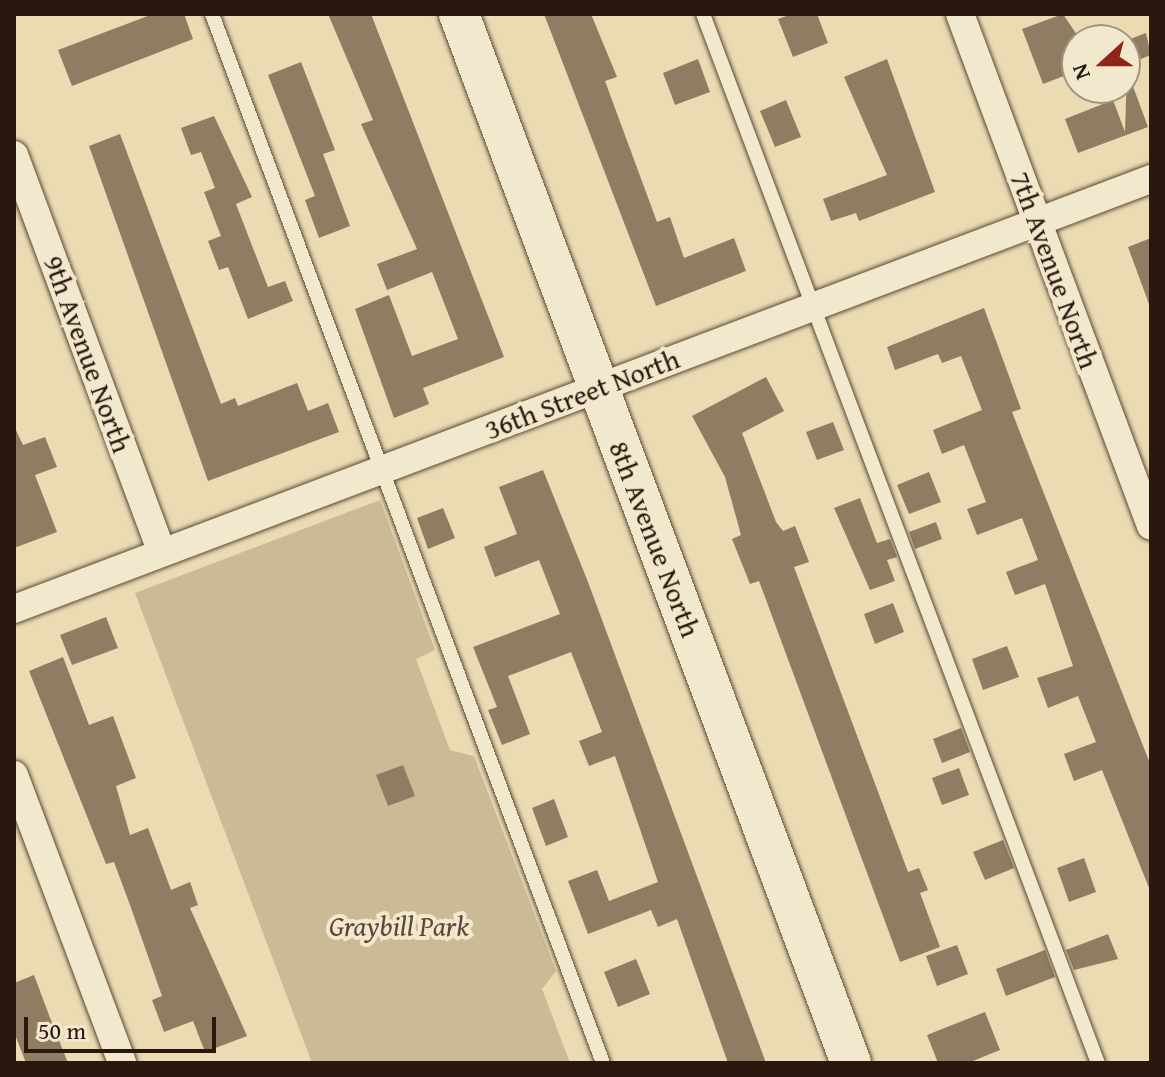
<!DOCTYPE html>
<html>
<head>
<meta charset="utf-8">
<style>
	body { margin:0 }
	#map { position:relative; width:1165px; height:1077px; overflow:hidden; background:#ebdbb2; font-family:"Gentium Book Plus",serif }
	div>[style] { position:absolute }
	.green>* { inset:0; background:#caba96 }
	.building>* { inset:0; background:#8e7d63 }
	.roads { filter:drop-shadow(0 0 2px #5a4837) drop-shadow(0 0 2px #5a4837) }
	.lane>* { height:14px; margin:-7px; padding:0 7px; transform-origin:7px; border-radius:7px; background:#f2e8cd }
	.street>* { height:28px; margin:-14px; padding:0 14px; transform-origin:14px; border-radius:14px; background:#f2e8cd }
	.secondary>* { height:40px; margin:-20px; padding:0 20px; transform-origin:20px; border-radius:20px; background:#f2e8cd }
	span { translate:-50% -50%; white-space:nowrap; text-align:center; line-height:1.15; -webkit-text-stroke:8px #f2e8cd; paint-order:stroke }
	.street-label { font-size:28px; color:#2a170e }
	.park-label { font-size:28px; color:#5a4837; font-style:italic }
	.frame { position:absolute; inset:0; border:16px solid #2a170e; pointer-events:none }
	.north { position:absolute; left:1061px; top:24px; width:80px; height:80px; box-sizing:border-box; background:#f2e8cd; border:2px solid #a29481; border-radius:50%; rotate:249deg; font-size:22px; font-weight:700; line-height:32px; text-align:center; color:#2a170e }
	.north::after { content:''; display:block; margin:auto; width:28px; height:36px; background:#8f2418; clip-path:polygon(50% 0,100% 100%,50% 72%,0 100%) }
	.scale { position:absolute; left:24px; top:1017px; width:192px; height:36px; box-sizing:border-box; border:4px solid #2a170e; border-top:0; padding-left:10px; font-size:24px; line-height:28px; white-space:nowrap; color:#2a170e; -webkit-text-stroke:6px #f2e8cd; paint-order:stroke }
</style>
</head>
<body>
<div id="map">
	<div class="green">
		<div style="clip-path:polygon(380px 500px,435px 650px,416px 659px,450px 750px,474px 756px,556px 971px,542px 989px,570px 1063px,312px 1063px,135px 593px)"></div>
	</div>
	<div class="building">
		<div style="clip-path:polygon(153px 14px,184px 14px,193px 39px,72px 86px,58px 50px)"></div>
		<div style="clip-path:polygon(328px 14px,371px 14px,504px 357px,423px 388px,429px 404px,394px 418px,355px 309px,389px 295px,412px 356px,458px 339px,432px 272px,387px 290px,377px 264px,417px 249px,361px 124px,373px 120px)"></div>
		<div style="clip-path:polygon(544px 14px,591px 14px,617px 77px,605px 81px,657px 222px,670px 217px,684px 258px,734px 238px,746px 271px,656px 306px)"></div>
		<div style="clip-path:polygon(792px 14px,817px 14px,828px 43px,793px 57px,778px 19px)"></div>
		<div style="clip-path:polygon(1063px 14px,1077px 35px,1077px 71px,1043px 84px,1022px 29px)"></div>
		<div style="clip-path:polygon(1146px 33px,1151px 55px,1125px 65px,1125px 41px)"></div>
		<div style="clip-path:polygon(698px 59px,710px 92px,675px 105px,663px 73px)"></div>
		<div style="clip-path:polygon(887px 59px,935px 192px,859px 221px,856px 213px,831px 221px,823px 199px,887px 175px,844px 77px)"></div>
		<div style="clip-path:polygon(301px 62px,335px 150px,323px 154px,350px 226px,319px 238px,305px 200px,315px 196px,268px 75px)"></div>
		<div style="clip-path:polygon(1127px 70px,1148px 127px,1078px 153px,1065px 119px,1113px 100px,1125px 132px)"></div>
		<div style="clip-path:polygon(786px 100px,801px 137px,775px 147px,760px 111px)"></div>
		<div style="clip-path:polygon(214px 116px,252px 197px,236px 204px,268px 287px,285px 281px,293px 301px,248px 319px,228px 267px,219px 270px,208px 241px,221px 236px,204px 192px,215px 188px,201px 152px,191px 155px,181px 128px)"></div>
		<div style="clip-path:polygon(120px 134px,221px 404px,235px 398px,238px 406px,297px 383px,308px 411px,328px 403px,339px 432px,208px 481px,89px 146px)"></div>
		<div style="clip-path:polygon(1151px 238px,1151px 303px,1149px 304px,1128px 247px)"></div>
		<div style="clip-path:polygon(984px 308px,1021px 409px,1012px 412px,1151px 766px,1151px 893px,1102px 770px,1074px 781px,1064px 754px,1096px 742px,1078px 696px,1048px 708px,1037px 678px,1073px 666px,1045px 584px,1015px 595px,1006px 572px,1038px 560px,1022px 518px,977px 535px,967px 509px,986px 502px,964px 445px,942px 454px,933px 430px,982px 410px,961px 356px,942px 363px,938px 354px,895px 370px,887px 347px)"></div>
		<div style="clip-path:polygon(766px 377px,784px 411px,742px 433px,776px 522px,783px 531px,795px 526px,809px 562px,794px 567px,908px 872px,919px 868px,928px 890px,920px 893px,940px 947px,900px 962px,759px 581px,750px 584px,732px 539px,741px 535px,725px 477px,692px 416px)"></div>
		<div style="clip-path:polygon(833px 422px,844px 450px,817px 460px,806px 432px)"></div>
		<div style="clip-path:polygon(14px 426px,23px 445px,45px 437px,57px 467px,35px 475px,57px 532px,14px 548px)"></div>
		<div style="clip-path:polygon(543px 470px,588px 582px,766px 1063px,728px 1063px,677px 919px,658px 927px,651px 910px,588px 934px,568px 881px,597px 870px,609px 901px,658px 882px,615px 756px,589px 766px,579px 741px,602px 732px,571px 652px,508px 676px,530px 734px,502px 745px,488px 710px,497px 707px,473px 647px,560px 614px,539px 560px,495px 577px,484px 547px,517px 534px,499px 487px)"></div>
		<div style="clip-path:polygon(929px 472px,941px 502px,909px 514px,897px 485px)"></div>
		<div style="clip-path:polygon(860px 498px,877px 543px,890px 539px,897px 557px,887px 560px,895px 581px,870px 590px,834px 508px)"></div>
		<div style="clip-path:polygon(443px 508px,455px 538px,428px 549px,417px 518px)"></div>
		<div style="clip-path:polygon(936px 522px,942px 539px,915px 549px,909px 532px)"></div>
		<div style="clip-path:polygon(893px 603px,904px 632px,875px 644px,864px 614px)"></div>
		<div style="clip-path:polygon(106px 617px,118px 648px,72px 665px,60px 635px)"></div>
		<div style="clip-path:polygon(1007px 646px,1019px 677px,983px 690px,972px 659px)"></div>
		<div style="clip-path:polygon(63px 657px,89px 725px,113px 716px,136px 778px,116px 786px,130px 835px,148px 828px,171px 890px,190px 882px,198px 905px,190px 908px,247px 1036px,205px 1052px,193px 1021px,164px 1032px,152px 1000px,162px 996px,130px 905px,114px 862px,106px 864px,29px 671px)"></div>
		<div style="clip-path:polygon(961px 728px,970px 752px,942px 763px,933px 739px)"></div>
		<div style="clip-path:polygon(403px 765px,415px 796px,388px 806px,376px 775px)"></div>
		<div style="clip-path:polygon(959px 768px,969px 795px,942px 805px,932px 778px)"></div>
		<div style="clip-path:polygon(554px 799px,568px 837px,546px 846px,532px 808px)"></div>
		<div style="clip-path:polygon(1003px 840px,1014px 868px,985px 880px,973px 852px)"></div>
		<div style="clip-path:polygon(1084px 858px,1096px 892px,1069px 902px,1057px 868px)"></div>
		<div style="clip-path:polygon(1108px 934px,1118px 959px,1074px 970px,1066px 950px)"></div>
		<div style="clip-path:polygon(957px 945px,968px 974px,937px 986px,926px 956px)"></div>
		<div style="clip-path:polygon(1045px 950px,1055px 977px,1006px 996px,996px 969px)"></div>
		<div style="clip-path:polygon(636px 959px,650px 994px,618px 1007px,604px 972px)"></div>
		<div style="clip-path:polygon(34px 975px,49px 1015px,68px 1063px,26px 1063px,14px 1032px,14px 983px)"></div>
		<div style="clip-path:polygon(985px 1012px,1000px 1050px,968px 1063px,938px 1063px,927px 1035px)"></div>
	</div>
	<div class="roads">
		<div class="lane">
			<div style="left:212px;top:14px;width:1120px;rotate:69.56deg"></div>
			<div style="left:703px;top:14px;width:1121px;rotate:69.37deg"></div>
		</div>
		<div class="street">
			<div style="left:960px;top:14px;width:546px;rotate:69.54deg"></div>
			<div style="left:14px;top:155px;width:424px;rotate:69.6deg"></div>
			<div style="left:14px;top:609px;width:1216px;rotate:-20.72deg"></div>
			<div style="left:14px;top:775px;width:308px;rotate:69.4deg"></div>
		</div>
		<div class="secondary">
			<div style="left:459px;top:14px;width:1120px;rotate:69.51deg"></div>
		</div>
	</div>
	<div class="street-label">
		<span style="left:1055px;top:270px;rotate:70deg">7th Avenue North</span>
		<span style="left:88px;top:354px;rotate:70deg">9th Avenue North</span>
		<span style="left:582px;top:394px;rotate:-21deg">36th Street North</span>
		<span style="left:655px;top:539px;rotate:69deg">8th Avenue North</span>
	</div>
	<div class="park-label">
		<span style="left:399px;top:926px">Graybill Park</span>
	</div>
	<div class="frame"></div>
	<div class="north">N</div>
	<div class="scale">50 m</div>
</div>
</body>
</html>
